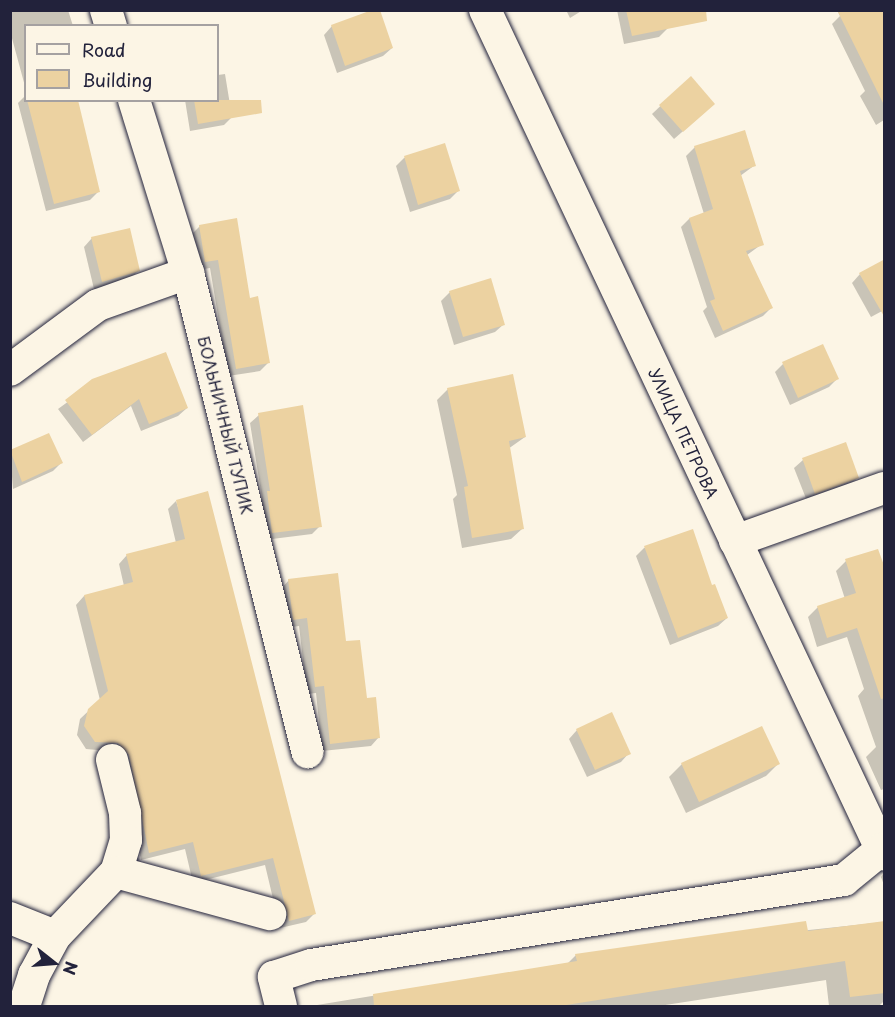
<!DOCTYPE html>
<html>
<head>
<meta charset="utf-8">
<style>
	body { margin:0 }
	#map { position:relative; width:895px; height:1017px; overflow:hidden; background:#fcf5e5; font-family:"Playpen Sans",sans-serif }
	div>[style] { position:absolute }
	.shadow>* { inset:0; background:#0003 }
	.building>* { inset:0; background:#ecd2a1 }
	.roads { filter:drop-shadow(0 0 2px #22223b) drop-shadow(0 0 2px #22223b) }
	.minor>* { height:32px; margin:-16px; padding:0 16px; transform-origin:16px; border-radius:16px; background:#fcf5e5 }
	span { translate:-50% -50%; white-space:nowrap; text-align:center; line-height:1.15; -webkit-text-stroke:4.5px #fcf5e5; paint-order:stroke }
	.street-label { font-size:16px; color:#22223b }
	.frame { position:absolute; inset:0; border:12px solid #22223b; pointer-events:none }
	.legend { position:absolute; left:24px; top:24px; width:195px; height:78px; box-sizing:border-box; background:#fcf5e5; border:2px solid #a5a1a1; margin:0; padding:8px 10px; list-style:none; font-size:18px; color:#22223b }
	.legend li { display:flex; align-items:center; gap:12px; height:30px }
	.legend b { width:30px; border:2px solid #a5a1a1 }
	.north { position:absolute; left:24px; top:933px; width:60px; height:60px; -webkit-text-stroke:4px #fcf5e5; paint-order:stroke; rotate:107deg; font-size:16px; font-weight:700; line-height:24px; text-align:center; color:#22223b }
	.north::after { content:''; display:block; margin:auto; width:21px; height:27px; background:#22223b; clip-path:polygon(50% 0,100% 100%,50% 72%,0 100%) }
</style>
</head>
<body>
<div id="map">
	<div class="shadow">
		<div style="clip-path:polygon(10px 10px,68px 10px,73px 26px,26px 26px,26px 90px,10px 31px)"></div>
		<div style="clip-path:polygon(566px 10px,583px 10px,570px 18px)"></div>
		<div style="clip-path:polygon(617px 10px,664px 10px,668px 28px,659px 37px,624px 44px)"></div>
		<div style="clip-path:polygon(837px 10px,884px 10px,884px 120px,876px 125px,860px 96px,865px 91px,832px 24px,840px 16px)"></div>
		<div style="clip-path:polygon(332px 26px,392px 48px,383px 56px,337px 73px,324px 35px)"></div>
		<div style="clip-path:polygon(225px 74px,232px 117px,224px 125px,190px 131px,185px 100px,218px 100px,218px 75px)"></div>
		<div style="clip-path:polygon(690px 78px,705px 112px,674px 139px,652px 114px)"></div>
		<div style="clip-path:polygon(26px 95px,26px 100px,76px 100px,98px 192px,90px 200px,46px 211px,18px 103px)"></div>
		<div style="clip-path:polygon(444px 145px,458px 191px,450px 199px,410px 212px,396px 166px,404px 158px)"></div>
		<div style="clip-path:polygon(695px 147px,755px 165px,740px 176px,762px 244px,747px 255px,771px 308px,763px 316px,715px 338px,703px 311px,707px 307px,681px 227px,689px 219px,704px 214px,686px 156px)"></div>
		<div style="clip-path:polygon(200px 226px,248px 299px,268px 363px,260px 371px,228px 376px,210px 268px,198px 270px,192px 234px)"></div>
		<div style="clip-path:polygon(92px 238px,139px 270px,130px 279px,94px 289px,84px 247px)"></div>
		<div style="clip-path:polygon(860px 274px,884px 310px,871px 317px,852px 283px)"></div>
		<div style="clip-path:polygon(450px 292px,504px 324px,495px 332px,454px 345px,441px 301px)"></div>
		<div style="clip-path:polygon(783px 364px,837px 379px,829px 387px,790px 405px,775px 372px)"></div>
		<div style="clip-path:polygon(95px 382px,187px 408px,178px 416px,141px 431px,131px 406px,83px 442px,58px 409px)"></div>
		<div style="clip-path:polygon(448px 389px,525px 437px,508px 449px,522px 529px,511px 539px,462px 548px,453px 499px,457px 495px,437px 400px)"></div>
		<div style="clip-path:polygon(259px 415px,320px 526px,312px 534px,264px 540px,259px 501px,262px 498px,250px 423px)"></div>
		<div style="clip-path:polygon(48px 435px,61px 463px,53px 471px,13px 489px,10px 452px)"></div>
		<div style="clip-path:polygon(803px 460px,858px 477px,849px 486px,807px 501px,794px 468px)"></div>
		<div style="clip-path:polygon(176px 501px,314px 914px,306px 922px,280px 928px,265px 865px,193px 883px,185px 849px,141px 860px,121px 764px,109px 751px,86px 749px,77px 735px,80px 719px,100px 700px,76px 605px,84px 596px,124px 586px,119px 564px,127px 555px,176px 543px,168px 509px)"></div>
		<div style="clip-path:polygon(692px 531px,711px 587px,727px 618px,718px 626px,670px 645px,636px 556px,644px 548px)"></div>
		<div style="clip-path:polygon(846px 561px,884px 573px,884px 789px,881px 790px,866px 757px,876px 747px,858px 696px,864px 689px,847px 637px,817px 647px,808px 617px,818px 607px,845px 599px,836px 571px)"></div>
		<div style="clip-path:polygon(289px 580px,345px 643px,379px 737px,371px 746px,322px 751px,316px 693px,307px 694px,299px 626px,285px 628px,281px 589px)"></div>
		<div style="clip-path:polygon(761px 728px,778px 764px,766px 776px,686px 813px,669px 777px,682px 764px)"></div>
		<div style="clip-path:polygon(577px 730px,629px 753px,621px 762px,587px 777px,569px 739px)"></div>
		<div style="clip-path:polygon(884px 873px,884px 885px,881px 877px)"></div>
		<div style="clip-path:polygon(884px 922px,884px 1001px,879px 1006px,829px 1006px,826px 980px,659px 1006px,311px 1006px,567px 964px,576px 955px)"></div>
	</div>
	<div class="building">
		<div style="clip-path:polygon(372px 10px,380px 10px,393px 48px,345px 66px,331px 25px)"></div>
		<div style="clip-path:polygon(626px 10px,706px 10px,707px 21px,632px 36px)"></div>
		<div style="clip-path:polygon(837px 10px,885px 10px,885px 107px)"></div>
		<div style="clip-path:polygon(691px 76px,715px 104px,683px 132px,659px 105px)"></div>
		<div style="clip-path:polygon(27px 100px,78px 100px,100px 192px,54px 204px)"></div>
		<div style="clip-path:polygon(194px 100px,261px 100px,262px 113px,198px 124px)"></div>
		<div style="clip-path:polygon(745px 130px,756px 166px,740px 171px,764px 245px,746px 251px,773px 308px,723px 331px,710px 301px,715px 299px,689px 218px,713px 209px,694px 146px)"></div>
		<div style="clip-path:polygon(445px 143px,460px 191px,418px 205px,404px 156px)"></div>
		<div style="clip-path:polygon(237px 218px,250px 298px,258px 296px,270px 363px,236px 369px,218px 260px,205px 262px,199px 225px)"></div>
		<div style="clip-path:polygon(130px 228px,140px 271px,102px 282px,91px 237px)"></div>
		<div style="clip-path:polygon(885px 259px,885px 318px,859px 273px)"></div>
		<div style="clip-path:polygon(491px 278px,505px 325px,463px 337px,449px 291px)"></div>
		<div style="clip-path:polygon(823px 344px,839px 379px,798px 398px,782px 362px)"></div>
		<div style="clip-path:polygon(166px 352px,188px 408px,149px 424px,139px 399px,92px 435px,65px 400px,92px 379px)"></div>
		<div style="clip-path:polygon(513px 374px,526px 437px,509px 441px,524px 529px,472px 538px,464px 487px,468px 486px,447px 388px)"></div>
		<div style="clip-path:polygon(303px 405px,322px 527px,272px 533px,267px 491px,270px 491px,258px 413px)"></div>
		<div style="clip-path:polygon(49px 433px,63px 463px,22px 482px,10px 450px)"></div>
		<div style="clip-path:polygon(846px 442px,859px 478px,815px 494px,802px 458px)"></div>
		<div style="clip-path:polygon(208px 491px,316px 914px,289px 921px,273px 858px,201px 876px,193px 842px,149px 853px,129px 755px,118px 743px,95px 742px,84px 726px,88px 709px,108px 691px,84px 595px,133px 582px,126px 554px,185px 539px,176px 500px)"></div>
		<div style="clip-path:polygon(693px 529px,712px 585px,715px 584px,728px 618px,678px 638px,644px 546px)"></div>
		<div style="clip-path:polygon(878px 549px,885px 568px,885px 698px,881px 699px,857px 628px,827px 638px,817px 606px,856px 593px,845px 559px)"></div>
		<div style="clip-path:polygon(338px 573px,346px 641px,360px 640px,367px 698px,376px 697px,380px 738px,330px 744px,324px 686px,315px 687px,307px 618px,293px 620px,288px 579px)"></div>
		<div style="clip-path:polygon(612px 712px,631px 754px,595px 770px,576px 729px)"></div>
		<div style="clip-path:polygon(762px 726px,780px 764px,699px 802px,681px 763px)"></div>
		<div style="clip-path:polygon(806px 921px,808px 931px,885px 921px,885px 993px,850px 997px,845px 961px,560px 1006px,374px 1006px,373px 994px,577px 961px,575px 954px)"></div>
	</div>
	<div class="roads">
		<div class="minor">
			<div style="left:106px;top:10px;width:17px;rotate:73deg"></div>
			<div style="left:485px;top:10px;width:934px;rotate:64.72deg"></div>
			<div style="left:134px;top:100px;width:181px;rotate:72.7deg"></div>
			<div style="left:188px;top:273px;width:494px;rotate:76deg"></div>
			<div style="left:10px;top:370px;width:109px;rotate:-36.5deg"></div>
			<div style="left:98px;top:305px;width:96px;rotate:-19.6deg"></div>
			<div style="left:735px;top:541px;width:158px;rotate:-19.6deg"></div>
			<div style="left:112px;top:760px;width:55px;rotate:76.2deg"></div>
			<div style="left:125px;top:813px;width:27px;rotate:88deg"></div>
			<div style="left:126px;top:840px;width:34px;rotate:107deg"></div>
			<div style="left:10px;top:918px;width:48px;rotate:21.8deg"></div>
			<div style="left:55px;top:936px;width:88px;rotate:-46.4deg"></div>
			<div style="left:116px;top:872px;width:160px;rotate:15.3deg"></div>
			<div style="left:24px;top:1006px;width:33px;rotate:-72deg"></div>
			<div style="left:34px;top:975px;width:44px;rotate:-61.7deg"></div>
			<div style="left:281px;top:1006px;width:30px;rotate:-104deg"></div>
			<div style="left:274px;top:977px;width:39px;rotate:-18deg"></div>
			<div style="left:311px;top:965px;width:540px;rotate:-9.06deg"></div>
			<div style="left:844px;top:880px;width:49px;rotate:-39.2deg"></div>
		</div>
	</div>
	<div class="street-label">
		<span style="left:226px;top:425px;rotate:76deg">БОЛЬНИЧНЫЙ ТУПИК</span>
		<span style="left:684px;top:433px;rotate:65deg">УЛИЦА ПЕТРОВА</span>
	</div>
	<div class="frame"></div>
	<ul class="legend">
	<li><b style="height:8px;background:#fcf5e5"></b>Road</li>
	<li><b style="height:16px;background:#ecd2a1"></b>Building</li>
	</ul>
	<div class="north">N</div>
</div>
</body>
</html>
